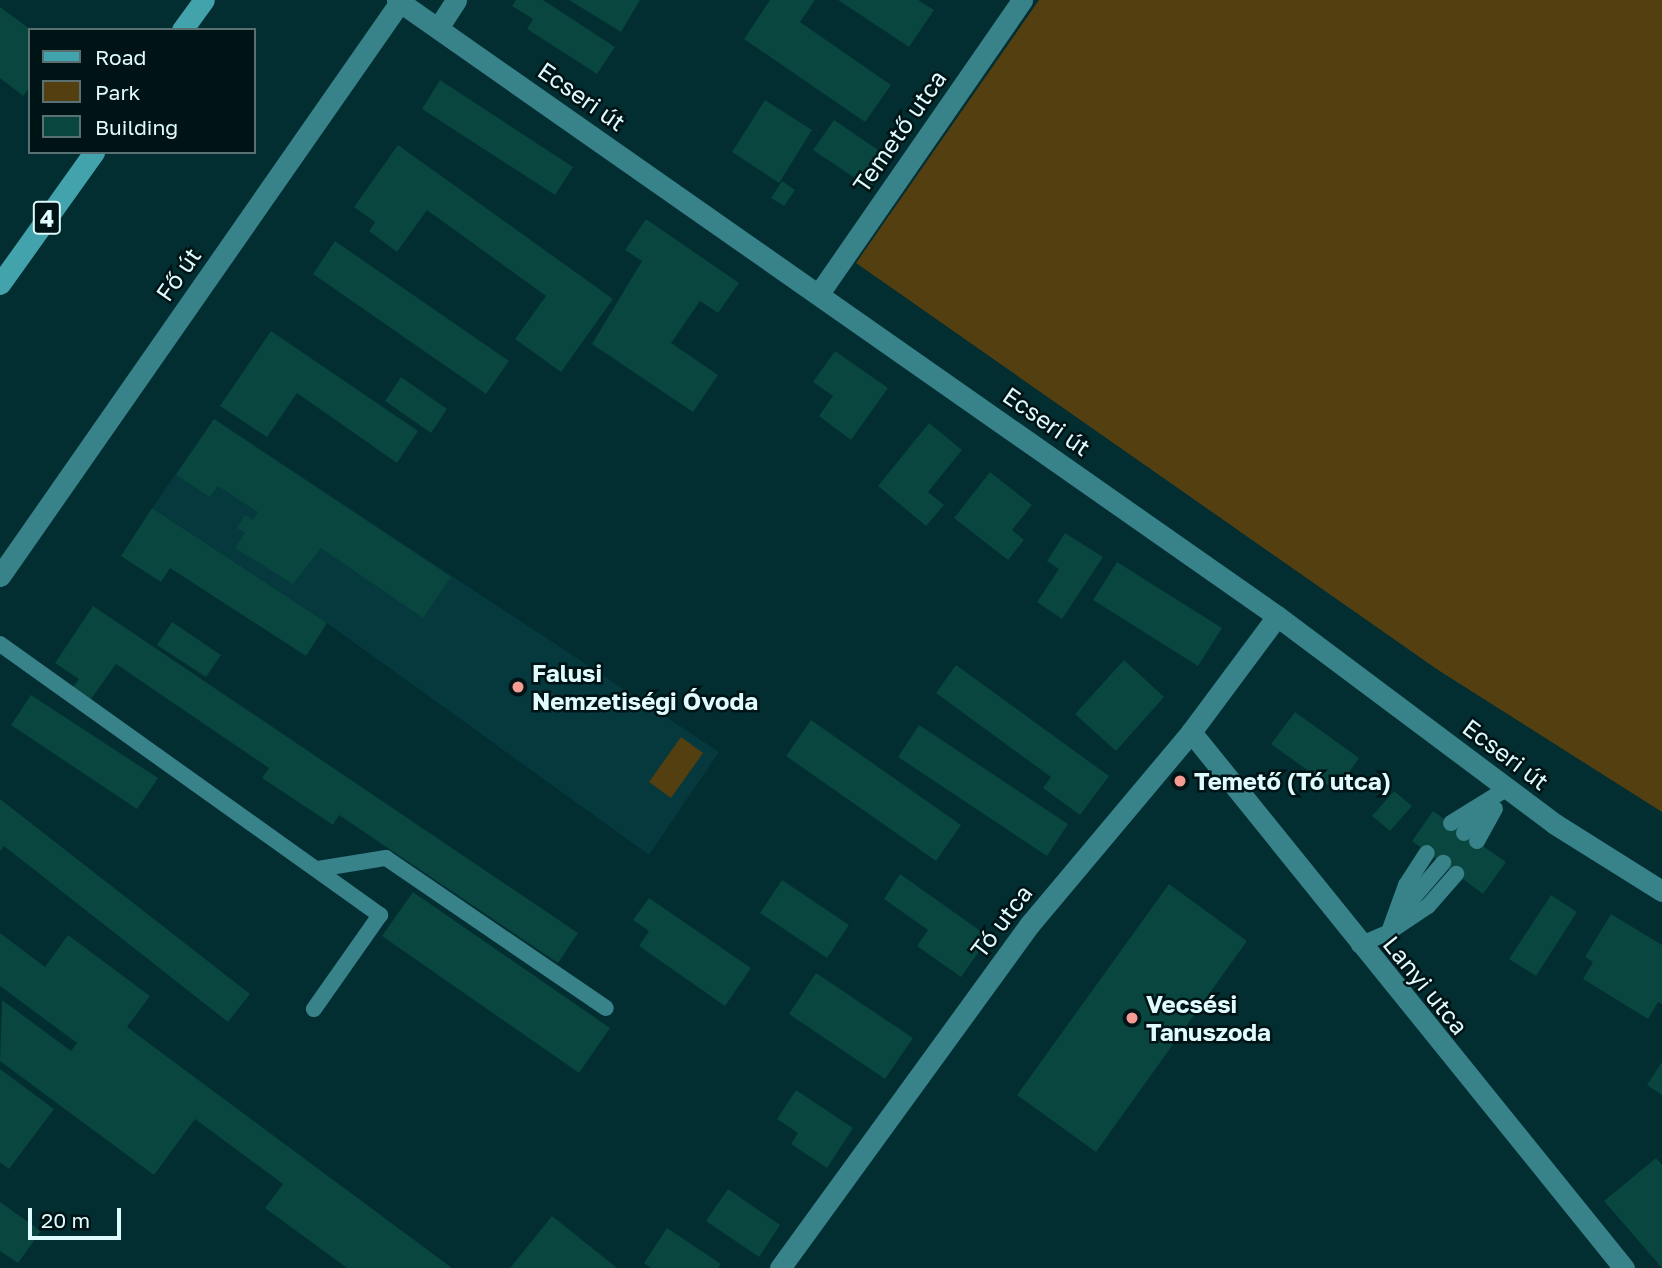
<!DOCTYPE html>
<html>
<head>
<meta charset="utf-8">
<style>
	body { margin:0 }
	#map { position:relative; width:1662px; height:1268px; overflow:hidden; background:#022d31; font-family:"Golos Text",sans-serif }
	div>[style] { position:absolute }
	.built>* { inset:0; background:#05393d }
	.green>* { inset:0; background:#533f10 }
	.building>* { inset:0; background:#08463f }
	.lane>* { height:16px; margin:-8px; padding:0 8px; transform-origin:8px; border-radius:8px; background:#38828a }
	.street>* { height:21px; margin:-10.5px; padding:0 10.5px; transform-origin:10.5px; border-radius:10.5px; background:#38828a }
	.primary>* { height:21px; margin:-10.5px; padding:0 10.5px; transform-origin:10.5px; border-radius:10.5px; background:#42a3ad }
	.dots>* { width:19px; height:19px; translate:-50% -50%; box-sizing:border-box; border:4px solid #001315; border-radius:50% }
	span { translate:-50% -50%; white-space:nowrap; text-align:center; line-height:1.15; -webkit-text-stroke:5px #001315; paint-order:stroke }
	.shield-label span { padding:2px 5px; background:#001315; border:2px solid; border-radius:5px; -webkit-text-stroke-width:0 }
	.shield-label { font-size:23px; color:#dffbfe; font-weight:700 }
	.street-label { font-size:24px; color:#dffbfe }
	.poi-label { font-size:24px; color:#dffbfe; font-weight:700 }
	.left { translate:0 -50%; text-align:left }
	.legend { position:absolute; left:28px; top:28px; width:228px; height:126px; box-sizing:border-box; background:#001315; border:2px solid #597072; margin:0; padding:9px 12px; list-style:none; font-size:21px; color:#dffbfe }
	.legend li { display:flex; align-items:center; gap:14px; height:35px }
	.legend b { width:35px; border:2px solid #597072 }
	.scale { position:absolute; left:28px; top:1208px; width:93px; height:32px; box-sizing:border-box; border:4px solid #dffbfe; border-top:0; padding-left:9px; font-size:21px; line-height:24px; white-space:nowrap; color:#dffbfe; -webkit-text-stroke:5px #001315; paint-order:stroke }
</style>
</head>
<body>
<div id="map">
	<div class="built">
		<div style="clip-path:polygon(214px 419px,719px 752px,649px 855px,327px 623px,152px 508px)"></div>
	</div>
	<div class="green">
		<div style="clip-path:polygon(1039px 0,1662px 0,1662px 812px,1438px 670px,856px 263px)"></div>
		<div style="clip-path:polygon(681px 737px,703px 753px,671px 798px,649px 782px)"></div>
	</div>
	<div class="building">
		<div style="clip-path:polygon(516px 0,543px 0,615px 47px,597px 74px,527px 29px,533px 19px,512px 6px)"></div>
		<div style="clip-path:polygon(569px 0,640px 0,621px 32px)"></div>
		<div style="clip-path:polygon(770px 0,815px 0,800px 22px,891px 85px,865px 122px,744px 39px)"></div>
		<div style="clip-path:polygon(838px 0,918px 0,934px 10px,909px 47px)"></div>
		<div style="clip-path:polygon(0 7px,30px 29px,30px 87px,23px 96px,0 78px)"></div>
		<div style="clip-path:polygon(440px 80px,573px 167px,555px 195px,422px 109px)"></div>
		<div style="clip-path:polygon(765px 100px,812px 130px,779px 183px,732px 152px)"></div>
		<div style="clip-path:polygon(834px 120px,890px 158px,870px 188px,813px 150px)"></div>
		<div style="clip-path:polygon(398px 145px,613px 299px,561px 372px,515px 339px,546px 296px,427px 210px,397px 252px,369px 231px,375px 222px,354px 207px)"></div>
		<div style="clip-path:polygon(782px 181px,795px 190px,784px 206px,771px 198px)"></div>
		<div style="clip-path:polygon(646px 219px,739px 283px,718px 313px,700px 301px,671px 343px,718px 375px,693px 412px,592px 344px,642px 261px,625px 250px)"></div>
		<div style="clip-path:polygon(335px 241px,509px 361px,486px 394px,313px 274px)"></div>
		<div style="clip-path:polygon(271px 331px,418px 431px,397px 463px,297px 393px,267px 437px,220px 406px)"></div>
		<div style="clip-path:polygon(835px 351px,888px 388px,851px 440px,819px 416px,833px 396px,813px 382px)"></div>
		<div style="clip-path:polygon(401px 377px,447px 409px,431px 433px,385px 401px)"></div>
		<div style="clip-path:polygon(214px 419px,451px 577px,423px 618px,321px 548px,293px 584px,235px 548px,245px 533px,237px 528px,245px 515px,253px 520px,258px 512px,218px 486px,210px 497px,176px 475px)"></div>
		<div style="clip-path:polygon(929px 423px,962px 450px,928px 492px,944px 505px,926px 526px,878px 486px)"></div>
		<div style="clip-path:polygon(990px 472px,1032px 505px,1012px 530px,1024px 540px,1008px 560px,954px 518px)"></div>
		<div style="clip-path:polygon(152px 508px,327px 623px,306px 656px,170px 568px,161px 582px,121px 556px)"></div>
		<div style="clip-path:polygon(1065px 533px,1103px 557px,1062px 619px,1037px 602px,1059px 569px,1047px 561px)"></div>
		<div style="clip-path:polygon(1117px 562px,1222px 628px,1198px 666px,1093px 600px)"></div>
		<div style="clip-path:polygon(93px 606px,578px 933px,558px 963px,339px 815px,333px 825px,262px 778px,269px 768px,116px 664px,91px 699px,73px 687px,79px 679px,55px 663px)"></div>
		<div style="clip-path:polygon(172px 622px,221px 655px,206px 677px,157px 645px)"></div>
		<div style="clip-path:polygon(1124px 660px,1164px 697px,1116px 751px,1075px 714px)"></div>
		<div style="clip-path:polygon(956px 665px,1109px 776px,1080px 815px,1043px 788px,1051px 777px,936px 693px)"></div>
		<div style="clip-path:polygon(31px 695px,158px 778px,137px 809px,11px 725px)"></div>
		<div style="clip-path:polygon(1295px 712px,1359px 758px,1336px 791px,1271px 744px)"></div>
		<div style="clip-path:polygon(811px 720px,961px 825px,936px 861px,786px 756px)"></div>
		<div style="clip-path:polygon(919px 725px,1068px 824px,1047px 856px,898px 757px)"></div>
		<div style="clip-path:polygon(1394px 791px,1412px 806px,1390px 831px,1372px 816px)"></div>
		<div style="clip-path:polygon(0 799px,250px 994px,228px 1022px,4px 846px,0 851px)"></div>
		<div style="clip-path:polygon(1433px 811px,1506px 862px,1483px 894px,1412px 841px)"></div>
		<div style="clip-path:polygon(900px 874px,989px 937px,961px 977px,917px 946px,928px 930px,884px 899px)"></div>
		<div style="clip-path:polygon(782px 880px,849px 925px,827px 958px,760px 913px)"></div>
		<div style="clip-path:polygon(1169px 884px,1247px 941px,1096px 1152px,1017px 1095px)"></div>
		<div style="clip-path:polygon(413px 892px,610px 1028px,579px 1073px,382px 936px)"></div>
		<div style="clip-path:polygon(1551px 895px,1577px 912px,1536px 976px,1509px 959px)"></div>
		<div style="clip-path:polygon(649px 898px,751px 968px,725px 1006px,639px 946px,649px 931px,633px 920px)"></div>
		<div style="clip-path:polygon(1611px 914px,1662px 945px,1662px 1004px,1658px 1002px,1648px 1019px,1583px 979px,1593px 962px,1585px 957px)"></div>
		<div style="clip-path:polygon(0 933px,45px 967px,68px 935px,150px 996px,127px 1027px,452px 1268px,347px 1268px,265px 1208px,283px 1184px,195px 1119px,154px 1175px,0 1061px,2px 1000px,71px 1051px,77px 1043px,0 986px)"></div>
		<div style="clip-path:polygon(816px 973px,913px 1038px,885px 1079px,789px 1014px)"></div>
		<div style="clip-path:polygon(1662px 1062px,1662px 1095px,1647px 1085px)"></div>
		<div style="clip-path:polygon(0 1069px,54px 1109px,9px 1169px,0 1162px)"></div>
		<div style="clip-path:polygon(796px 1090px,853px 1128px,827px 1168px,791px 1144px,798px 1133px,777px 1119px)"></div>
		<div style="clip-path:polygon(1656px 1158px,1662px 1165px,1662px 1268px,1604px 1201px)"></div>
		<div style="clip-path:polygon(728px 1189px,780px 1225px,759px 1257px,706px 1221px)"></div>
		<div style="clip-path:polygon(0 1202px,41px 1231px,18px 1263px,0 1251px)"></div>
		<div style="clip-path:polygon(552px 1216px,617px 1268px,510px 1268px)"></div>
		<div style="clip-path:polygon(667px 1228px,721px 1264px,718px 1268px,651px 1268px,644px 1263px)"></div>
	</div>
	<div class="lane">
		<div style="left:0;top:644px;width:467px;rotate:35.5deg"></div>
		<div style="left:380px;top:915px;width:115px;rotate:125.1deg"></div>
		<div style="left:1451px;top:823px;width:65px;rotate:-31.7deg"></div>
		<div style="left:1464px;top:833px;width:37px;rotate:-46deg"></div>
		<div style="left:1477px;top:841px;width:37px;rotate:-61deg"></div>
		<div style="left:318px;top:869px;width:69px;rotate:-9.2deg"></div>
		<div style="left:386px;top:858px;width:266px;rotate:34.3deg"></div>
		<div style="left:1401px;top:912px;width:65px;rotate:-49.4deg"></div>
		<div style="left:1389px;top:932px;width:47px;rotate:-33.7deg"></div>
		<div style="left:1428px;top:906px;width:43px;rotate:-48.8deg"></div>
		<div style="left:1359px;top:945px;width:33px;rotate:-23deg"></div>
		<div style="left:1389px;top:932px;width:50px;rotate:-70.1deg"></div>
		<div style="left:1406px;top:885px;width:38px;rotate:-57deg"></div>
	</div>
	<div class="street">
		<div style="left:397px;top:0;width:1074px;rotate:34.99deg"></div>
		<div style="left:1277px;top:616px;width:347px;rotate:36.8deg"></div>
		<div style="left:1555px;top:824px;width:126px;rotate:32.1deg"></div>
		<div style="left:438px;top:28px;width:33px;rotate:-57deg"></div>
		<div style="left:820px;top:292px;width:355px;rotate:-55.3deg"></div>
		<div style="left:0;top:576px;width:700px;rotate:-55.13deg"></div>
		<div style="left:1191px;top:732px;width:689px;rotate:51.07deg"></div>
		<div style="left:780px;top:1268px;width:425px;rotate:-54deg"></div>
		<div style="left:1030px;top:924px;width:251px;rotate:-50deg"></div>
		<div style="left:1191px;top:732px;width:144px;rotate:-53.4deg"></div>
	</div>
	<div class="primary">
		<div style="left:182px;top:30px;width:37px;rotate:-54deg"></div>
		<div style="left:0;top:284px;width:162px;rotate:-54.5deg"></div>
	</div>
	<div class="dots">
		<div style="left:518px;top:687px;background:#f59c95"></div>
		<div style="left:1180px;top:781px;background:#f59c95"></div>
		<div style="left:1132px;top:1018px;background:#f59c95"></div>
	</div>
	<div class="shield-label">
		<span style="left:47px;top:218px">4</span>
	</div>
	<div class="street-label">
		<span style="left:582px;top:96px;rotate:35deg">Ecseri út</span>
		<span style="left:899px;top:131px;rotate:-55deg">Temető utca</span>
		<span style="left:178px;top:274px;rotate:-55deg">Fő út</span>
		<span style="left:1047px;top:421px;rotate:35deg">Ecseri út</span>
		<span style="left:1506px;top:754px;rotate:37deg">Ecseri út</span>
		<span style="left:1001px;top:921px;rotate:-53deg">Tó utca</span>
		<span style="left:1426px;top:985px;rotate:51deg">Lanyi utca</span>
	</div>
	<div class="poi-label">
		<span class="left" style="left:532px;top:687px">Falusi<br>Nemzetiségi Óvoda</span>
		<span class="left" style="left:1194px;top:781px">Temető (Tó utca)</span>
		<span class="left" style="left:1146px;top:1018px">Vecsési<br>Tanuszoda</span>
	</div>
	<ul class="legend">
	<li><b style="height:9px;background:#42a3ad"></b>Road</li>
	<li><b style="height:19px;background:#533f10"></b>Park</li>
	<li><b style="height:19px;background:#08463f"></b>Building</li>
	</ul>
	<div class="scale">20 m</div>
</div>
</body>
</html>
